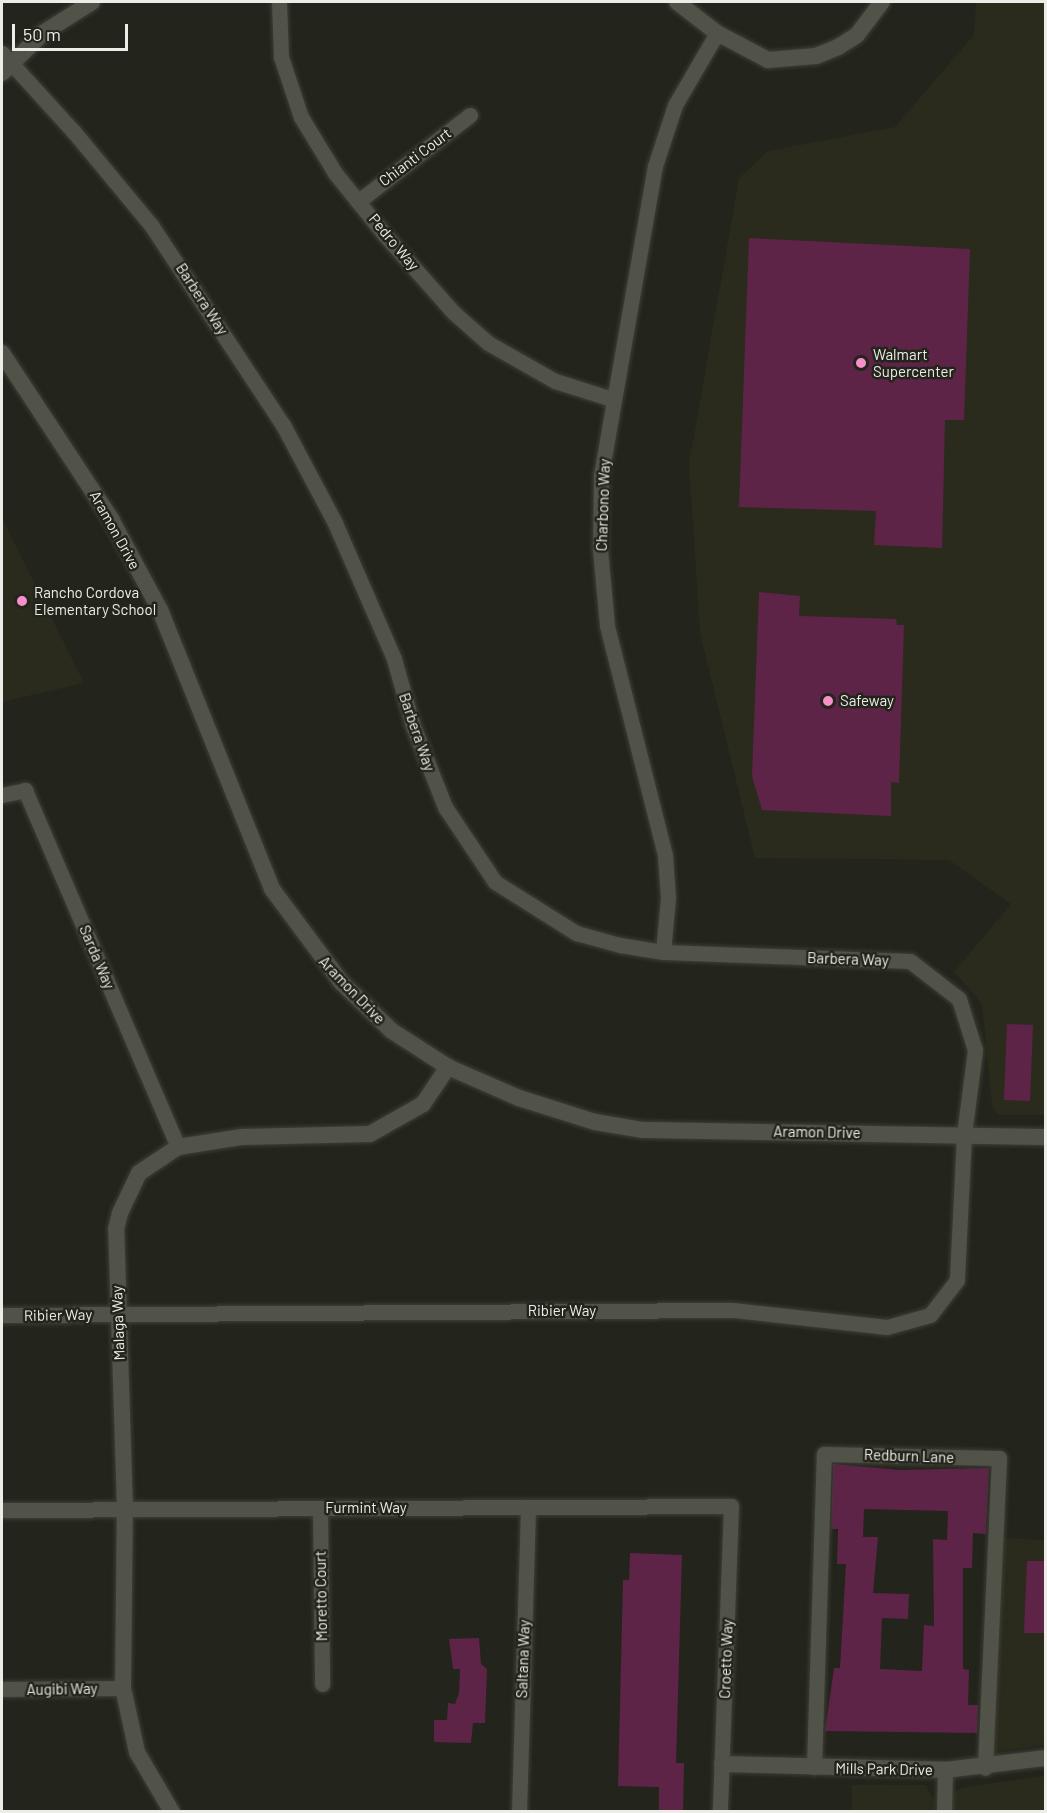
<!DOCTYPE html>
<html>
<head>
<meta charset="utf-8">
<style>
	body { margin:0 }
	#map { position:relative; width:1047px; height:1813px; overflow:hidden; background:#23241b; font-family:Barlow,sans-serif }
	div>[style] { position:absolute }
	.built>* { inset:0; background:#2a2b1c }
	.building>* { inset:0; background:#5e2447 }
	.roads { filter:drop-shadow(0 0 2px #3e3e38) drop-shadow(0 0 2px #3e3e38) }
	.minor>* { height:15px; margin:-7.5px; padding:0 7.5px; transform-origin:7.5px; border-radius:7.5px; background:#515248 }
	.tertiary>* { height:16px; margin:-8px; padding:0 8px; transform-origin:8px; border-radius:8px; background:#515248 }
	.dots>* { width:16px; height:16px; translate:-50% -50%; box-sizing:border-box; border:3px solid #23241b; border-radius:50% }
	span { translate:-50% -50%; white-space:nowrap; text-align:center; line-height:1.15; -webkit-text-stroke:5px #23241b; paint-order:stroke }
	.street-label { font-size:15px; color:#edede7 }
	.poi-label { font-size:15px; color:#edede7 }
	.left { translate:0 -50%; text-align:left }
	.frame { position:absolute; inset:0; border:3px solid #edede7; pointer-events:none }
	.scale { position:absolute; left:12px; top:24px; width:116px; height:27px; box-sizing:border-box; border:3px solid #edede7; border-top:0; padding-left:8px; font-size:18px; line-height:21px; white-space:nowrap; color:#edede7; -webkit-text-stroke:4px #23241b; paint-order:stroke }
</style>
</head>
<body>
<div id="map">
	<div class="built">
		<div style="clip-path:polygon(976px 2px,1045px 2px,1045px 1115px,998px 1115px,992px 1105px,982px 1004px,954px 972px,1011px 904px,949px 860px,755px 858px,700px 633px,689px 464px,739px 178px,768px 151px,895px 127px,974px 35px)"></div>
		<div style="clip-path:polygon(2px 518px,84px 683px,2px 702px)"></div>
		<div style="clip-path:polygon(1002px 1538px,1045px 1540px,1045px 1745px,994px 1752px)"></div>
		<div style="clip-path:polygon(1045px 1776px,1045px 1811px,950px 1812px,953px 1794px,960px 1788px)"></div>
		<div style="clip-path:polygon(852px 1785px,925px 1785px,935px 1801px,934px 1811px,852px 1811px)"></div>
	</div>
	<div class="building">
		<div style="clip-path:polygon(749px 238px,970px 249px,964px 420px,945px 420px,942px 548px,874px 545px,876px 511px,739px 507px)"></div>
		<div style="clip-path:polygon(759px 592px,800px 596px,799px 616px,896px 619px,897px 625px,904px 625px,899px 783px,891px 782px,891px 816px,762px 810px,752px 776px)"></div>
		<div style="clip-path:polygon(1007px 1024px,1033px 1025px,1030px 1101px,1004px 1100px)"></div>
		<div style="clip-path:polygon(evenodd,833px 1464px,900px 1470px,989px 1468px,986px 1534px,973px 1533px,972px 1568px,963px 1568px,963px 1669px,969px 1670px,968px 1705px,978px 1705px,977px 1733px,825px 1731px,834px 1668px,840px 1668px,846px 1564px,837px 1564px,838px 1529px,831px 1529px,833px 1464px,864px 1509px,948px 1511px,947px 1540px,933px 1539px,934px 1626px,924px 1625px,922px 1671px,880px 1669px,882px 1618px,908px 1619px,909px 1594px,873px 1593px,878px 1537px,863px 1537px,864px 1509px)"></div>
		<div style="clip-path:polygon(630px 1553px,682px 1555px,676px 1763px,684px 1763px,683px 1812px,659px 1812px,659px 1787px,618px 1786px,623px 1580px,629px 1580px)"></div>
		<div style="clip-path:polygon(1027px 1561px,1046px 1561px,1046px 1633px,1024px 1633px)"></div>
		<div style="clip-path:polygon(479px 1638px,481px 1664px,487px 1669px,485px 1723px,473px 1723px,471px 1743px,434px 1742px,434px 1720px,447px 1720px,448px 1703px,455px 1704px,459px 1693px,460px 1669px,453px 1669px,449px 1639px)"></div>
	</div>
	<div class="roads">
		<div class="minor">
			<div style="left:279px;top:2px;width:55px;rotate:87.9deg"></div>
			<div style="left:281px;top:57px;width:63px;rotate:71.6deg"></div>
			<div style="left:301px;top:117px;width:66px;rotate:58.7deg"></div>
			<div style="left:335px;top:173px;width:78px;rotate:51.2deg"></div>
			<div style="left:384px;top:234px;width:104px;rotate:48.5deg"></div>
			<div style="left:453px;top:312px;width:47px;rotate:41.5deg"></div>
			<div style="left:488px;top:343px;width:77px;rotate:29.6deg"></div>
			<div style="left:555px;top:381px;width:60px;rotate:17.5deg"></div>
			<div style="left:2px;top:53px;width:107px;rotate:47.7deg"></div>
			<div style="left:74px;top:132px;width:121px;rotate:50.4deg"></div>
			<div style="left:151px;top:225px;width:240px;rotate:56.6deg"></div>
			<div style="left:283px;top:425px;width:111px;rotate:62deg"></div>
			<div style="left:335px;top:523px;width:148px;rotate:66.5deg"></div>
			<div style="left:394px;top:659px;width:70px;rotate:74.2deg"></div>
			<div style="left:413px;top:726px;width:87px;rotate:68.4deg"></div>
			<div style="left:445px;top:807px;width:90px;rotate:56.3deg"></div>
			<div style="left:495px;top:882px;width:96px;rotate:32.2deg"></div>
			<div style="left:576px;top:933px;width:46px;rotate:15.3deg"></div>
			<div style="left:620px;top:945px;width:44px;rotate:9.2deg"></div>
			<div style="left:663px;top:952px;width:247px;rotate:2.1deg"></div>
			<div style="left:910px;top:961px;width:62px;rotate:37.8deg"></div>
			<div style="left:959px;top:999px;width:53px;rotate:72.6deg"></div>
			<div style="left:975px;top:1050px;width:86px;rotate:97.4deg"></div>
			<div style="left:964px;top:1135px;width:145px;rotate:92.8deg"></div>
			<div style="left:957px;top:1280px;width:44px;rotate:127.6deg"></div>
			<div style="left:930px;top:1315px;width:45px;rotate:164.4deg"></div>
			<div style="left:887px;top:1327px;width:156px;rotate:-173.7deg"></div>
			<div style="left:732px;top:1310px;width:730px;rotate:179.61deg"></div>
			<div style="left:360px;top:200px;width:139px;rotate:-37.7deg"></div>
			<div style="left:2px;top:795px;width:24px;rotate:-12deg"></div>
			<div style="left:25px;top:790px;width:388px;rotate:66.8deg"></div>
			<div style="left:663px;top:952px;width:54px;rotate:-84.7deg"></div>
			<div style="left:668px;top:898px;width:43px;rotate:-94deg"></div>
			<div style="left:665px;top:855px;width:237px;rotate:-104.2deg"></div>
			<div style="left:607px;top:625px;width:76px;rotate:-95.3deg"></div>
			<div style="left:600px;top:549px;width:74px;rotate:-89.2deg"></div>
			<div style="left:601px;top:475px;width:314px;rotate:-80.1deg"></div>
			<div style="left:655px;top:166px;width:64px;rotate:-71.8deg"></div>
			<div style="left:675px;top:105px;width:83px;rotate:-59.7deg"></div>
			<div style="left:320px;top:1508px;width:176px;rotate:89.3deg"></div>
			<div style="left:2px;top:1510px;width:729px;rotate:-0.31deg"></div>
			<div style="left:731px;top:1506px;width:306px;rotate:92.1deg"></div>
			<div style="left:2px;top:1689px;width:121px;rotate:-0.5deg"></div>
			<div style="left:814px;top:1767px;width:313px;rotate:-88.2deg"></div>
			<div style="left:824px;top:1454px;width:175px;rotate:1.3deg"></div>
			<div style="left:999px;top:1458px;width:310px;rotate:92.6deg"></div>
			<div style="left:519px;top:1812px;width:305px;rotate:-88.3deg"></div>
			<div style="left:944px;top:1812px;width:42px;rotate:-88.6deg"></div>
		</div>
		<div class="tertiary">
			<div style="left:677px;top:2px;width:51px;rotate:37.8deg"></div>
			<div style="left:717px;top:33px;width:58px;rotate:27.9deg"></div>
			<div style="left:768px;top:60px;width:48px;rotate:-4.8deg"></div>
			<div style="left:816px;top:56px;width:24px;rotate:-22deg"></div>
			<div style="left:838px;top:47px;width:22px;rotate:-32deg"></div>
			<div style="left:857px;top:35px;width:41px;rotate:-52.9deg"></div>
			<div style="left:2px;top:73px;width:57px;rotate:-44.3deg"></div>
			<div style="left:43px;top:33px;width:58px;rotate:-32.3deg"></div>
			<div style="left:2px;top:353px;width:199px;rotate:56.7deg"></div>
			<div style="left:111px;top:519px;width:103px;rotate:61.7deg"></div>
			<div style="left:160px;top:610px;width:301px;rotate:68.1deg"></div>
			<div style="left:272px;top:889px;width:116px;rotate:53.4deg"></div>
			<div style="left:341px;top:982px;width:71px;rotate:43.9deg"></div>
			<div style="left:392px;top:1031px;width:67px;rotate:32.7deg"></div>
			<div style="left:448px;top:1067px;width:77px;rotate:23.6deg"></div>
			<div style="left:519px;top:1098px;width:80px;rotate:17.5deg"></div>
			<div style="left:595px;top:1122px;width:49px;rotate:9.5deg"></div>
			<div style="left:643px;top:1130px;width:403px;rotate:1deg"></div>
			<div style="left:722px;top:1764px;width:223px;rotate:1.5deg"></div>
			<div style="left:945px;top:1770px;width:102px;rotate:-6.8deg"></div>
			<div style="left:172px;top:1812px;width:69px;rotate:-120.3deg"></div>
			<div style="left:137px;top:1752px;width:66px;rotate:-102.3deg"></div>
			<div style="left:123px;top:1688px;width:179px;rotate:-89.4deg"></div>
			<div style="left:125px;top:1509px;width:280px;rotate:-91.8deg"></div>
			<div style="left:116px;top:1229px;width:16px;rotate:-76deg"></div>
			<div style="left:120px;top:1213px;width:44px;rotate:-64.6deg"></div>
			<div style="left:139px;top:1173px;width:47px;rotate:-33.7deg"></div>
			<div style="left:178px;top:1147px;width:65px;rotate:-8.9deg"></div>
			<div style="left:242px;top:1137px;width:128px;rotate:-1.3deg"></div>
			<div style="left:370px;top:1134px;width:61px;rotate:-29.5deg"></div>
			<div style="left:423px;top:1104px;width:45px;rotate:-56deg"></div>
		</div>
	</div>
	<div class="dots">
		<div style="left:861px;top:363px;background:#f98fca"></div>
		<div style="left:22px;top:601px;background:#f98fca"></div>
		<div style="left:828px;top:701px;background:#f98fca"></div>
	</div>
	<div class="street-label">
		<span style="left:415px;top:157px;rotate:-37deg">Chianti Court</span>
		<span style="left:394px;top:242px;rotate:50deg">Pedro Way</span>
		<span style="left:202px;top:299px;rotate:57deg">Barbera Way</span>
		<span style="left:603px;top:505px;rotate:-88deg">Charbono Way</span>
		<span style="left:115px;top:530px;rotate:61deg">Aramon Drive</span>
		<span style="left:417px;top:732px;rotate:71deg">Barbera Way</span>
		<span style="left:97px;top:957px;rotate:67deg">Sarda Way</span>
		<span style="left:848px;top:959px;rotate:2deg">Barbera Way</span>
		<span style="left:352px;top:990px;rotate:46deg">Aramon Drive</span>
		<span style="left:817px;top:1132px;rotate:1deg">Aramon Drive</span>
		<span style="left:562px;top:1311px">Ribier Way</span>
		<span style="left:58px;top:1315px;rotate:-1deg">Ribier Way</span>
		<span style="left:118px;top:1323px;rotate:-92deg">Malaga Way</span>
		<span style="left:909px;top:1456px;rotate:2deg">Redburn Lane</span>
		<span style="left:366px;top:1508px">Furmint Way</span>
		<span style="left:321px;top:1596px;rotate:-91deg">Moretto Court</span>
		<span style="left:523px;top:1659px;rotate:-88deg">Saltana Way</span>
		<span style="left:726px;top:1659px;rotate:-88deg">Croetto Way</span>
		<span style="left:62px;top:1689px;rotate:-1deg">Augibi Way</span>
		<span style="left:884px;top:1769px;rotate:1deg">Mills Park Drive</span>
	</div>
	<div class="poi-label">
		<span class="left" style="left:873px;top:363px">Walmart<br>Supercenter</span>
		<span class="left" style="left:34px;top:601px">Rancho Cordova<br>Elementary School</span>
		<span class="left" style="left:840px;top:701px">Safeway</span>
	</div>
	<div class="frame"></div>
	<div class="scale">50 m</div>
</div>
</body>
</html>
